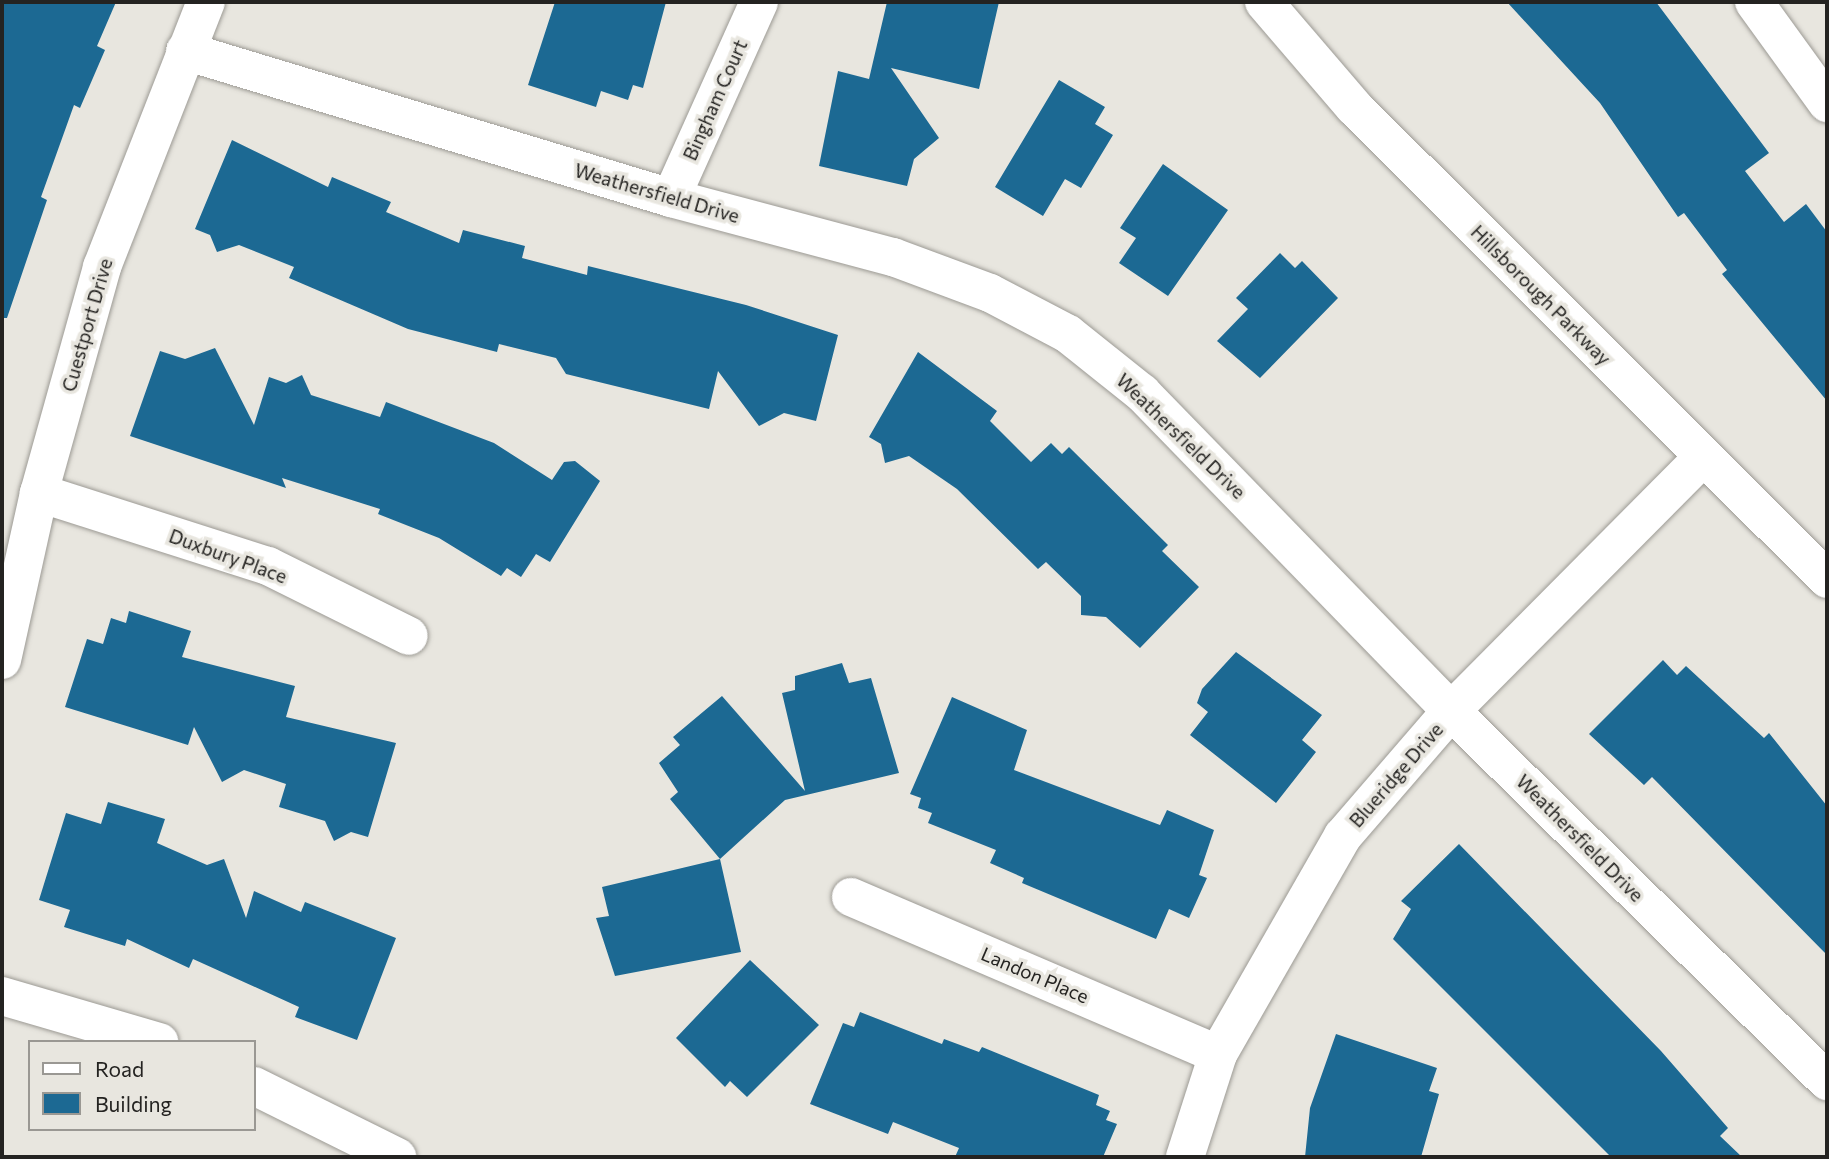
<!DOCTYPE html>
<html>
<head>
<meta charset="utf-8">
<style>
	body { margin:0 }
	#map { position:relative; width:1829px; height:1159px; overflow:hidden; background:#e8e6df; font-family:Commissioner,sans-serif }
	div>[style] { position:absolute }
	.building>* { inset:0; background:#1c6993 }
	.roads { filter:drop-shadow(0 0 2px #9c9a94) drop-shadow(0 0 2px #9c9a94) }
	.minor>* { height:38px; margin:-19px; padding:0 19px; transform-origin:19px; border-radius:19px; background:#fff }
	span { translate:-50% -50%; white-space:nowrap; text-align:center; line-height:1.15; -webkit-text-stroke:7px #e8e6df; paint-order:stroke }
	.street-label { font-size:19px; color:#242321 }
	.frame { position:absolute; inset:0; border:4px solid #242321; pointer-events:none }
	.legend { position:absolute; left:28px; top:1040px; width:228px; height:91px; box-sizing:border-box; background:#e8e6df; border:2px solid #9a9893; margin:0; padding:9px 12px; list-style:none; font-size:21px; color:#242321 }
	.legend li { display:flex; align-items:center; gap:14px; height:35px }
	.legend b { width:35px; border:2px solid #9a9893 }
</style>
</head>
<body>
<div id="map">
	<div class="building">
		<div style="clip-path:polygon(2px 2px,116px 2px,97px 46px,105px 50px,80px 108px,74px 105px,41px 197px,47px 200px,7px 318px,2px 318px)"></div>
		<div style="clip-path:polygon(555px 2px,666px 2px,643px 88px,633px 85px,628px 100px,601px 91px,596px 107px,528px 85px)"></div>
		<div style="clip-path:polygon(887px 2px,999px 2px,979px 89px,891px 68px,939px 138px,914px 159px,907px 186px,819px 166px,838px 71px,869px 79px)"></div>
		<div style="clip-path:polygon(1507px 2px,1656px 2px,1769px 153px,1745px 171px,1784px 222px,1806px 204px,1827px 232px,1827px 401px,1722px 274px,1727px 270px,1684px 213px,1678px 217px,1600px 103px)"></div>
		<div style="clip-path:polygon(1059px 80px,1105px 107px,1095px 124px,1113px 135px,1081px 188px,1065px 179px,1043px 216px,995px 187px)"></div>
		<div style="clip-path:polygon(232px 140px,328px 187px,332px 177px,391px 202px,386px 212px,459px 243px,463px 230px,525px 246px,522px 258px,587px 275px,588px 266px,746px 305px,838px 335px,816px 421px,784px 413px,759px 426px,718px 371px,709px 409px,566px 374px,556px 358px,499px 344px,497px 352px,408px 329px,289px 278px,294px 267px,239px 245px,217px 252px,210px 235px,195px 229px)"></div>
		<div style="clip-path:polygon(1163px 164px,1228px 210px,1168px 296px,1119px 263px,1136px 238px,1120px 228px)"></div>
		<div style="clip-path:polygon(1280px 253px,1295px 268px,1302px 261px,1338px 298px,1260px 378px,1217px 341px,1248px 309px,1236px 298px)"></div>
		<div style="clip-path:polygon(215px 348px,254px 425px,269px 377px,286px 383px,302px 375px,311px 395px,380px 417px,386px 402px,494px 443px,552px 480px,564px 462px,575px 461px,600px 481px,550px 562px,536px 554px,521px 577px,507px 568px,501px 576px,439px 538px,378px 514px,380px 509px,282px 478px,286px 488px,130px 436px,160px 351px,185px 359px)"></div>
		<div style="clip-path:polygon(918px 352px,997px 411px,990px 421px,1031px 462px,1051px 443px,1062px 454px,1069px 447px,1168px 545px,1162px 551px,1199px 587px,1140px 648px,1106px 617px,1081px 615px,1081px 596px,1046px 562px,1038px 569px,957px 489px,909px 456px,885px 463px,881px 444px,869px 437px)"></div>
		<div style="clip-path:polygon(129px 611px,191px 631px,182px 657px,295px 686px,286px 717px,396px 743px,368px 837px,351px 832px,334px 841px,325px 821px,279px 807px,286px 784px,244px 770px,222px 782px,194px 727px,188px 745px,65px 707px,87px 639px,103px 644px,111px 618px,126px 623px)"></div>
		<div style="clip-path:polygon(1236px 652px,1322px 715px,1302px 740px,1316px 752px,1276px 803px,1190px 735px,1208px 712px,1197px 703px,1202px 689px)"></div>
		<div style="clip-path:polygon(1663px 660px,1677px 675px,1686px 666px,1764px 738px,1769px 733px,1827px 806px,1827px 955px,1652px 777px,1644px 785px,1589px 734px)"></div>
		<div style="clip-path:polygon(842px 663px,849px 683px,871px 678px,899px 773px,785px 800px,720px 859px,670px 799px,678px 792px,659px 763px,680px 745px,673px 737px,722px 696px,805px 791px,782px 693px,795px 690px,795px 676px)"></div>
		<div style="clip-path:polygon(952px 697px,1027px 730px,1014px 770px,1160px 825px,1167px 810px,1214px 830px,1199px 875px,1207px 878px,1189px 918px,1169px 909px,1156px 939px,1022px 883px,1024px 878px,990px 863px,996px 850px,928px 823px,932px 813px,918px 808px,921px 798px,910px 794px)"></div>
		<div style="clip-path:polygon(108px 802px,165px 819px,157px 843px,207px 865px,224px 859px,246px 918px,254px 891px,301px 912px,305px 902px,396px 938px,357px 1040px,295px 1017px,299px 1007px,193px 959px,189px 968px,127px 939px,125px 946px,64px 927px,70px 910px,39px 900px,66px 813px,101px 824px)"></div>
		<div style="clip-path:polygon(1459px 844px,1661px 1051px,1728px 1128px,1720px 1136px,1742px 1157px,1611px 1157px,1393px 939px,1411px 909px,1401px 901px)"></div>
		<div style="clip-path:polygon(720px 859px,741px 952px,615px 976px,596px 918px,609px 916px,602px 887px)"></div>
		<div style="clip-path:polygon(750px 960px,819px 1025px,747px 1097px,730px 1081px,725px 1087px,676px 1038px)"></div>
		<div style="clip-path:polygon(860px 1012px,942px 1044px,944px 1039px,979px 1052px,982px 1047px,1099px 1095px,1096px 1105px,1110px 1111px,1106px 1120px,1117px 1124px,1103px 1157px,955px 1157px,959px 1148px,893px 1122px,888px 1134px,810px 1104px,843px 1023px,854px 1027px)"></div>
		<div style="clip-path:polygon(1336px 1034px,1437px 1068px,1429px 1091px,1439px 1094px,1421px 1157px,1305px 1157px,1310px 1108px)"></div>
	</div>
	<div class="roads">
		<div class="minor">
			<div style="left:1264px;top:2px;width:138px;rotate:49.4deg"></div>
			<div style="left:1354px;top:107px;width:668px;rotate:44.94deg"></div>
			<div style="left:1754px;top:2px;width:125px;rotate:54.1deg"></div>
			<div style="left:185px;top:51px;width:508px;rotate:16.83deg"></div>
			<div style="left:671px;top:198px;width:230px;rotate:14.9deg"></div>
			<div style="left:893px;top:257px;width:103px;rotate:20.4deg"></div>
			<div style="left:990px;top:293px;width:88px;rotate:27.7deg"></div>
			<div style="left:1068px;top:334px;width:95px;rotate:38.6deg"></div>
			<div style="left:1142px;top:393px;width:443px;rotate:45.8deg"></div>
			<div style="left:1451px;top:711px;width:528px;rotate:44.54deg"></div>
			<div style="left:671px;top:198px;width:215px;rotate:-65.8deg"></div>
			<div style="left:39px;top:493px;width:240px;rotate:17.7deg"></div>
			<div style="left:268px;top:566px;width:157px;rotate:26.4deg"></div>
			<div style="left:2px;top:660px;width:171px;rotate:-77.5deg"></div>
			<div style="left:39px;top:493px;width:235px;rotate:-74.4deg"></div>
			<div style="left:102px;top:267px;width:285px;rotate:-68.6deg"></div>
			<div style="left:851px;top:897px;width:399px;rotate:23.2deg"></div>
			<div style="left:2px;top:996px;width:164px;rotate:16.3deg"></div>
			<div style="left:254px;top:1086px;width:160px;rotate:26.4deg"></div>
			<div style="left:1185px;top:1157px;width:108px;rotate:-72.2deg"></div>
			<div style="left:1218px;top:1054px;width:251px;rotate:-60.2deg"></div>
			<div style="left:1343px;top:836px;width:165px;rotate:-49.2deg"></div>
			<div style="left:1451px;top:711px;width:356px;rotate:-45.2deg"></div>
		</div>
	</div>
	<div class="street-label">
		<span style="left:715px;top:100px;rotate:-66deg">Bingham Court</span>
		<span style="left:657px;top:193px;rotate:16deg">Weathersfield Drive</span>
		<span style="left:1541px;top:295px;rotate:45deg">Hillsborough Parkway</span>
		<span style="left:87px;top:325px;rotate:-74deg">Cuestport Drive</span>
		<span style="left:1181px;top:436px;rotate:44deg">Weathersfield Drive</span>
		<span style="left:228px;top:556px;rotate:20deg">Duxbury Place</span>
		<span style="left:1396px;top:775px;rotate:-49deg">Blueridge Drive</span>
		<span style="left:1580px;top:838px;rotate:45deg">Weathersfield Drive</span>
		<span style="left:1035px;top:975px;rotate:23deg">Landon Place</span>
	</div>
	<div class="frame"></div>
	<ul class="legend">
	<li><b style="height:9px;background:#fff"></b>Road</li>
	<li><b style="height:19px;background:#1c6993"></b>Building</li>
	</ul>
</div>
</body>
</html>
